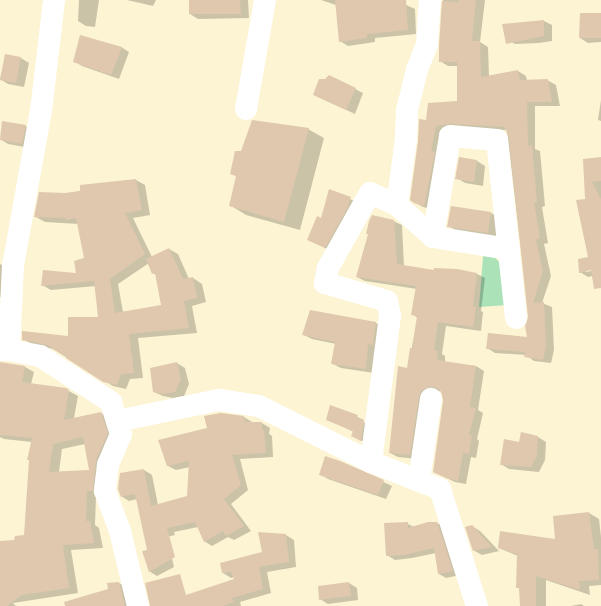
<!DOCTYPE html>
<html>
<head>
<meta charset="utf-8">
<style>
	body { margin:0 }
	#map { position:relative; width:601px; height:606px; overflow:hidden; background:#fdf4d3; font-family:"Archivo Narrow",sans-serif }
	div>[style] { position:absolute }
	.green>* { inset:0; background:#abe2b7 }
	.shadow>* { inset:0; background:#0003 }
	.building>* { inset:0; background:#e0c8af }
	.minor>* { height:22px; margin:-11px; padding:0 11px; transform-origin:11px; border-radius:11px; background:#fff }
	span { translate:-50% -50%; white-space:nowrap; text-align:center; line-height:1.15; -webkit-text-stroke:3px #fdf4d3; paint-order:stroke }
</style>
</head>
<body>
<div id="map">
	<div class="green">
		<div style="clip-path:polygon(484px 245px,500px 263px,508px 305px,479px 307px)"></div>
	</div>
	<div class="shadow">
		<div style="clip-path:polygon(79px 0,99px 0,95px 27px,86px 26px,78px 21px)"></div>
		<div style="clip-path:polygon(127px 0,165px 0,156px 0,153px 6px)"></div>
		<div style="clip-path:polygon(190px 0,248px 0,249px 18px,198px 19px,190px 14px)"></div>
		<div style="clip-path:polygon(321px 0,368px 0,368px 9px,406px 5px,415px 9px,416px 34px,375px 38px,375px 42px,348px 46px,340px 41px,336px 5px)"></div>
		<div style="clip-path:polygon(443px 0,485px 0,480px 42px,488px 47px,489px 76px,518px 71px,526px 76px,527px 81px,547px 80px,556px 85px,560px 106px,535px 106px,535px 149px,540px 151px,545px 206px,542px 207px,548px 243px,544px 244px,551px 276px,542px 303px,552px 307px,554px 350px,551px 363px,534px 361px,526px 355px,495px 353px,487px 348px,528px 338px,529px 317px,507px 130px,460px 128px,432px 209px,423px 207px,414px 202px,427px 121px,458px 102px,458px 66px,448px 66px,440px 61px)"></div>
		<div style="clip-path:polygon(601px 14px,601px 42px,588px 43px,580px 38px)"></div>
		<div style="clip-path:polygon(544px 21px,552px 25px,552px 41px,539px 43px,515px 44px,506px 39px)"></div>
		<div style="clip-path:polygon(121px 47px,129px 52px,119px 79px,82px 66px,74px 61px)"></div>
		<div style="clip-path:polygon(6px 55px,21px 58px,29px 63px,24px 87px,8px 84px,0 79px)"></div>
		<div style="clip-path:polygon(325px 80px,355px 89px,363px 93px,355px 114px,323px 99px)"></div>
		<div style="clip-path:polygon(601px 100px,601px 121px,598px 120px)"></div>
		<div style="clip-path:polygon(25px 126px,34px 131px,30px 148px,8px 144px,0 139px)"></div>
		<div style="clip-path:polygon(308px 129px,324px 138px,300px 230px,246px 215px,230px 205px,237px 177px,231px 173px,242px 152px)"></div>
		<div style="clip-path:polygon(460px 158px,477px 161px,485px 166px,483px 186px,465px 183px,457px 178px)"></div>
		<div style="clip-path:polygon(601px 158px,601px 267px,586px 270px,586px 272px,601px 269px,601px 274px,588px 277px,580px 272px,589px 258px,584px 160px)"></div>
		<div style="clip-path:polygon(evenodd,136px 180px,145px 185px,150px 215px,133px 218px,152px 257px,169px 249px,178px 254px,189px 279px,193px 278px,202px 284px,206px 302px,192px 306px,197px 333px,138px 338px,143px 378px,130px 379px,126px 389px,113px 386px,53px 349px,32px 344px,23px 339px,69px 337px,99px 318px,96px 286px,51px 290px,42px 285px,77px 274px,85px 259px,79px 224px,45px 222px,36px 217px,65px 194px,136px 180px,149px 263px,153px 273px,156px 275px,162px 306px,123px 312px,118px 284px,149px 263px)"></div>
		<div style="clip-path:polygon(329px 190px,359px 203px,333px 252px,309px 240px,322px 219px)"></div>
		<div style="clip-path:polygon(452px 207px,491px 213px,499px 218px,496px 237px,457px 231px,449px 226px)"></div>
		<div style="clip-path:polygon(393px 221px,402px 225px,404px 266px,434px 271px,477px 274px,485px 278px,481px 311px,483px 312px,481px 331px,446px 326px,442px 354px,445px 356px,445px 362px,476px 366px,484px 371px,478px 410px,483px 413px,477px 439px,479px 441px,476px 458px,471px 457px,466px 484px,455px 482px,434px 472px,444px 401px,441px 391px,434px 392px,418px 459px,398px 457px,390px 453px,418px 318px,412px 314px,417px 289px,365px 281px,357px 277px)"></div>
		<div style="clip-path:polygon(0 264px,9px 269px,7px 297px,0 297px)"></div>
		<div style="clip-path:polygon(310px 311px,376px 323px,384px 328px,374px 373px,341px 368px,333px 364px,336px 344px,312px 339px,304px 335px)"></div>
		<div style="clip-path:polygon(177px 363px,185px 368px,189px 384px,184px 396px,173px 398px,163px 396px,154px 392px)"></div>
		<div style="clip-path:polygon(evenodd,0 366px,25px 367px,34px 372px,31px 384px,65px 389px,78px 396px,74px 418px,101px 413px,110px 418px,117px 439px,96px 496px,95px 525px,99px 528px,103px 548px,71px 550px,78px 593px,13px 603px,16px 606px,0 606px,0 542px,15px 541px,25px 536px,32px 442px,4px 439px,0 437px,0 366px,85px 444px,91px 471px,59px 472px,62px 449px,85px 444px)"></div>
		<div style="clip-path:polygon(331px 406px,364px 420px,363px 422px,370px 426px,368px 443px,359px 440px,354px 432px,328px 420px)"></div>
		<div style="clip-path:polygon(244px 417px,252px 422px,262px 423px,270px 428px,269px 434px,272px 436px,273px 457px,240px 459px,248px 490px,231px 504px,251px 531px,234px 540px,228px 537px,212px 546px,204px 541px,198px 527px,174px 532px,175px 535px,167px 537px,174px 567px,157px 576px,149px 571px,148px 550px,137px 499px,129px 501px,121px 496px,144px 470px,152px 475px,158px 505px,188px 497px,190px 467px,176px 470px,168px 466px,208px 429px)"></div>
		<div style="clip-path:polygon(538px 437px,546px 442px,545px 460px,539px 472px,509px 469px,501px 464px,520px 443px)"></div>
		<div style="clip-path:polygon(340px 462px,392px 486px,386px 499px,328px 479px,320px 474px)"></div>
		<div style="clip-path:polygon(589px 513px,599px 519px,601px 537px,601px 585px,589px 586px,590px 595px,546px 580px,546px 606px,521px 606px,520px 589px,518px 587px,518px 556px,499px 548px,556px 541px)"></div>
		<div style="clip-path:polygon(437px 523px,445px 527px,460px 575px,446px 578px,439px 574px,436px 553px,412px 558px,395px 560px,387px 555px,408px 524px,414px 527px)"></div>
		<div style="clip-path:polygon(472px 526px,480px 531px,499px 551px,482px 555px,473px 550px)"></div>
		<div style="clip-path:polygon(286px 535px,294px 540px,296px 567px,267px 572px,271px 593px,240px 602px,241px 606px,203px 606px,235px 580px,234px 577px,231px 578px,223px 573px,263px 553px)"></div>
		<div style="clip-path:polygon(119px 583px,127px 588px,132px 606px,87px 606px)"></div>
		<div style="clip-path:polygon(349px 583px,357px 588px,358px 600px,328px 604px,320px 599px)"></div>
		<div style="clip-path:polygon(581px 604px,584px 606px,571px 606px)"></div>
	</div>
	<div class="building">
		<div style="clip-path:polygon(189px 0,240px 0,241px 14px,189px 14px)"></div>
		<div style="clip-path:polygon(335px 0,406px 0,408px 30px,367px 34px,367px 38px,339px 42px)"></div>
		<div style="clip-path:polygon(459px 0,476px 0,472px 41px,480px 41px,481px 77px,518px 70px,520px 80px,548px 79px,552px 102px,527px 102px,528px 146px,532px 145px,537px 202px,534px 202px,540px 238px,536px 240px,543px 271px,533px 303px,544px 302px,546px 345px,543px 360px,524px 357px,525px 352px,486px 349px,488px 333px,527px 337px,525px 326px,528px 317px,509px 139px,505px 127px,451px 124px,436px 126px,431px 151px,435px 152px,424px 206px,414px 203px,410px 200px,418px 141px,419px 119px,426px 120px,428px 103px,457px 101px,457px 62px,439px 62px,439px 45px,442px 1px,458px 2px)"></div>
		<div style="clip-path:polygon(580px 13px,601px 13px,601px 38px,579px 38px)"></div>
		<div style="clip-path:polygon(544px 20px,544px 36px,506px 44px,502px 24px)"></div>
		<div style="clip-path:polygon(80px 35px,122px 47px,111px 75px,73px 62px)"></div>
		<div style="clip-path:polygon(5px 54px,21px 57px,16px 83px,0 80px)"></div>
		<div style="clip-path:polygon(329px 75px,356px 88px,346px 110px,313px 95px,319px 79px,325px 79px)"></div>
		<div style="clip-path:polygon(252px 120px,309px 128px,284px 222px,229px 206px,236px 176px,230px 174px,235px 151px,241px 151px)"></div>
		<div style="clip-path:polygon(2px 121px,26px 125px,22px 144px,0 140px)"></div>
		<div style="clip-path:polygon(459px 157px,477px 160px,474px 182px,455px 179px)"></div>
		<div style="clip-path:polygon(601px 157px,601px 181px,592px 182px,601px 199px,601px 288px,594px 289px,591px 270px,579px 273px,578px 259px,588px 257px,576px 200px,585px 199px,583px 159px)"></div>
		<div style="clip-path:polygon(136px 179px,142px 210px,125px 213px,145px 254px,110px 279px,115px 313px,161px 305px,155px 273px,152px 274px,146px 259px,169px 248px,183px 279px,193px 277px,197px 298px,184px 301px,189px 328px,129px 334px,134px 373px,121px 374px,117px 385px,103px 382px,66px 358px,66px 356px,47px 345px,22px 340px,22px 331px,68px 336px,68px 317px,98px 317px,94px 281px,41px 286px,43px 270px,76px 273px,74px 261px,84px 258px,76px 218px,66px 220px,66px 218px,34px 217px,39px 192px,65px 193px,80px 191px,80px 185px)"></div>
		<div style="clip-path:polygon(329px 189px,351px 197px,347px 209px,325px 248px,307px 240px,317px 216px,321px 218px)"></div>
		<div style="clip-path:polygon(451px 206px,491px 212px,488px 233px,447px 227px)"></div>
		<div style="clip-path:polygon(372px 215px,394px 220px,397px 264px,434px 270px,434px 268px,457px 269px,477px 273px,473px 306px,476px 307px,473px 327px,438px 322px,434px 350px,438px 351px,437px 360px,476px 366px,470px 407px,476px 408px,469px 435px,472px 435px,469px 454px,463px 453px,458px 481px,446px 478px,433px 472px,443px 401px,442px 394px,439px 389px,433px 387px,426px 388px,421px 391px,419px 397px,410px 455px,389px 453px,398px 366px,407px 368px,410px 348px,412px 348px,417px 316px,411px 315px,416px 286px,356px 277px,368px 234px,366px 234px,369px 221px)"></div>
		<div style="clip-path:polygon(310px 310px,376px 322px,373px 345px,368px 344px,366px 369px,331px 364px,335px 342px,302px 335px)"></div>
		<div style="clip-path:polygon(evenodd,0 362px,25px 366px,22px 382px,66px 388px,69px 390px,64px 420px,101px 412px,108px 433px,96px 460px,93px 491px,87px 491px,86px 521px,90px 521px,94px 543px,63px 545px,69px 588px,22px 595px,7px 606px,0 606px,0 541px,14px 540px,15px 536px,24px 535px,29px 460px,27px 460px,32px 438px,0 435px,0 362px,83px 437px,89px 470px,49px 472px,53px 444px,83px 437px)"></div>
		<div style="clip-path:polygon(177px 362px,181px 379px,175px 392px,164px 394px,153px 392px,150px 368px)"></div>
		<div style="clip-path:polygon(330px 405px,358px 415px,357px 418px,364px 421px,361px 441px,351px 436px,353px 431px,326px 420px)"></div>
		<div style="clip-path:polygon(221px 413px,244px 416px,245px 422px,262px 422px,262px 430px,264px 430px,266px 453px,232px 455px,241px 485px,224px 499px,244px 526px,226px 536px,223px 531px,204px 542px,195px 522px,167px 528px,175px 557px,149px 572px,142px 551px,147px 550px,135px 494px,121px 497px,118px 489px,120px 473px,144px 469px,151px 506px,187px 496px,189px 461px,167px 466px,158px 440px,207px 428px,204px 416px)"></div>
		<div style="clip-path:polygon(521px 432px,538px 436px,537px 456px,531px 467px,500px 465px,504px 439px,519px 442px)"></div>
		<div style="clip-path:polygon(325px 456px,340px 461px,384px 480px,378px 495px,319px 475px)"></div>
		<div style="clip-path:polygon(589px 512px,594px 549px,598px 549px,599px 580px,579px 581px,580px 590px,536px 576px,536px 606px,520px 606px,519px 588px,516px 588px,517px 554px,498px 548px,500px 531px,555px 539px,553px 516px)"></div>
		<div style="clip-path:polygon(408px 522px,408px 528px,428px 522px,437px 522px,453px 571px,438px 574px,434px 548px,404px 555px,386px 556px,384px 523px)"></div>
		<div style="clip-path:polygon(472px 525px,492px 547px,473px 551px,465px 527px)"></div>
		<div style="clip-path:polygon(258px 532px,286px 534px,289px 562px,259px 567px,263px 589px,232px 598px,234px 602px,223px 606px,150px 606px,145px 583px,180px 574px,186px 595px,234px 579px,231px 572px,222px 573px,220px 563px,262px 552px)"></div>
		<div style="clip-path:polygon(119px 582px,125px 606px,65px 606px,64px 602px,108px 589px,107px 583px)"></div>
		<div style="clip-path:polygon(349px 582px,351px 596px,319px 600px,318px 586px)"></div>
	</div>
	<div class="minor">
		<div style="left:430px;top:0;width:44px;rotate:93.9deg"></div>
		<div style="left:427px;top:44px;width:28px;rotate:111deg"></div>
		<div style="left:417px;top:70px;width:41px;rotate:104deg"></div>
		<div style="left:407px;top:110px;width:29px;rotate:92deg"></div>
		<div style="left:406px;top:139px;width:67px;rotate:97.8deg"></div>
		<div style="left:397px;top:205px;width:48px;rotate:41.6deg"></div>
		<div style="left:433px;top:237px;width:102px;rotate:-80.4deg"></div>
		<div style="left:450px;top:136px;width:47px;rotate:4.9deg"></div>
		<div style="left:497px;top:140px;width:179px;rotate:83.9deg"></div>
		<div style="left:246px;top:109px;width:111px;rotate:-80.1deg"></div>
		<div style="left:433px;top:237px;width:77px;rotate:9deg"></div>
		<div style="left:0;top:350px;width:9px"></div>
		<div style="left:9px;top:350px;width:84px;rotate:-87.3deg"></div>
		<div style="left:13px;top:266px;width:158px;rotate:-79.8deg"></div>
		<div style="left:41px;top:111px;width:112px;rotate:-83.3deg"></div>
		<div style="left:9px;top:350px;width:32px;rotate:11deg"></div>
		<div style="left:40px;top:356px;width:85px;rotate:32.9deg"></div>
		<div style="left:111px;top:402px;width:34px;rotate:73deg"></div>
		<div style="left:121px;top:434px;width:34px;rotate:113deg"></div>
		<div style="left:108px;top:465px;width:26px;rotate:97deg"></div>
		<div style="left:105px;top:491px;width:43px;rotate:69.4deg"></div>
		<div style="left:120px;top:531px;width:77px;rotate:76.5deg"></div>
		<div style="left:117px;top:421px;width:104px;rotate:-11.6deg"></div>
		<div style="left:219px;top:400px;width:40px;rotate:8.5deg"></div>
		<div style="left:259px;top:406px;width:125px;rotate:26.6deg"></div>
		<div style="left:371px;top:462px;width:74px;rotate:21.4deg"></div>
		<div style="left:440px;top:489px;width:123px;rotate:72.5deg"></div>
		<div style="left:371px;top:462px;width:148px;rotate:-82.6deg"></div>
		<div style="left:390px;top:315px;width:14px;rotate:-102deg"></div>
		<div style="left:387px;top:301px;width:65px;rotate:-163.8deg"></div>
		<div style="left:325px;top:283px;width:15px;rotate:-79deg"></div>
		<div style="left:328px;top:268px;width:86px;rotate:-60.8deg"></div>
		<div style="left:370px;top:193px;width:30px;rotate:24deg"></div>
		<div style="left:419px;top:480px;width:82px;rotate:-81.6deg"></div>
	</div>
</div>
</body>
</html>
